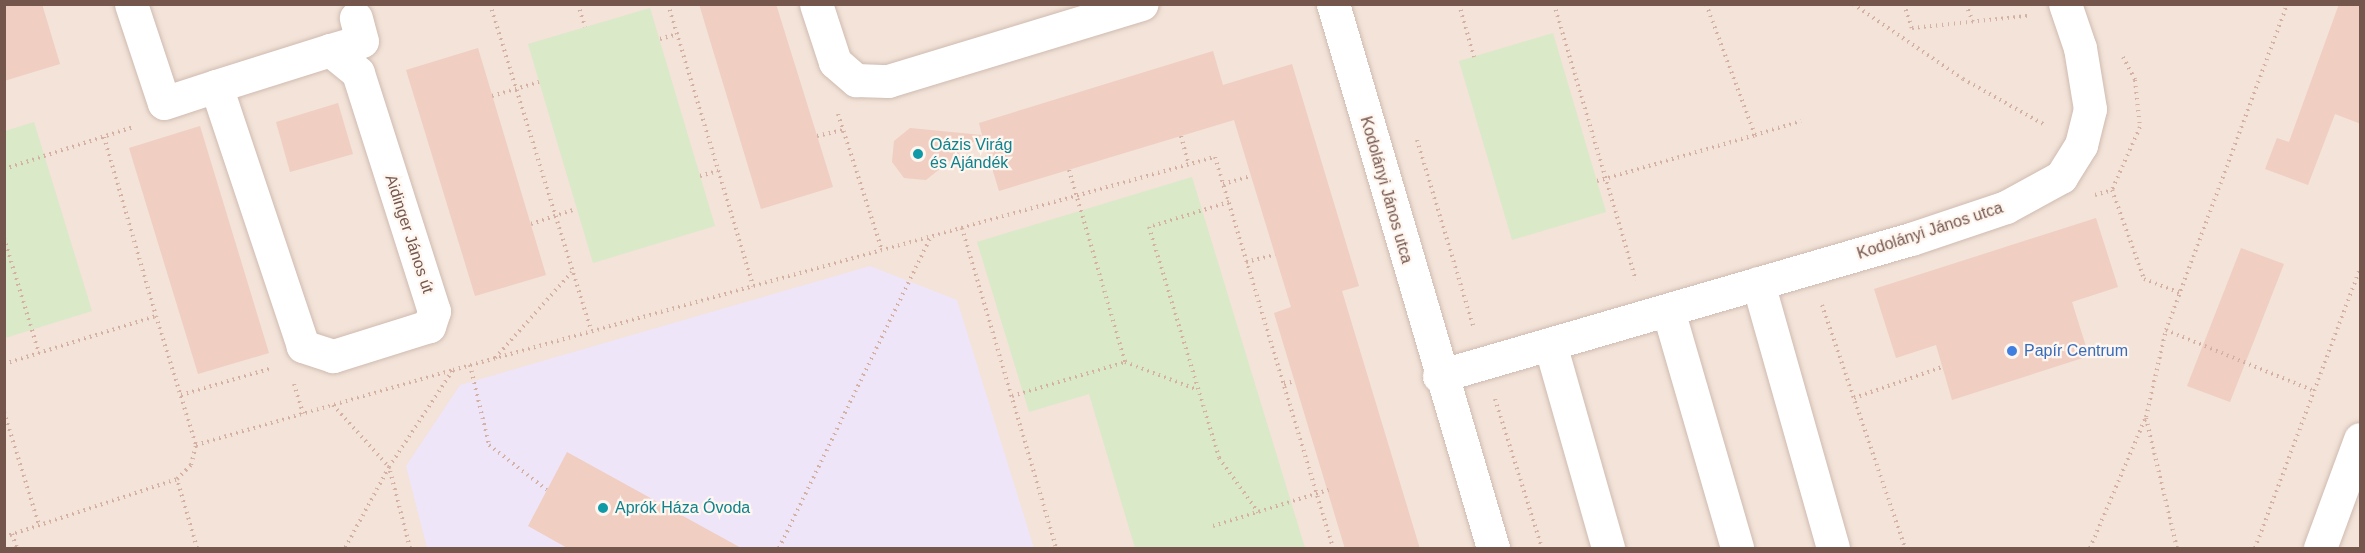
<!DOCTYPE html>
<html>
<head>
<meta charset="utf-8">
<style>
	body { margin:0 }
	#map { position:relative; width:2365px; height:553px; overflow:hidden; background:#fcf2e9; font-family:Arial,sans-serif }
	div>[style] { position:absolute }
	.residential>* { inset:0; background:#f3e3d8 }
	.education>* { inset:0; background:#efe5f8 }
	.green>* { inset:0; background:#dae9c8 }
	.building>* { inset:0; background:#f0cec2 }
	.path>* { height:4px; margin-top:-2px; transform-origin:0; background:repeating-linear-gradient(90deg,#d5b1a4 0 1.5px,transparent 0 6px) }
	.roads { filter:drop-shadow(0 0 2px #cfbbb1) drop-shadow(0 0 2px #cfbbb1) }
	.minor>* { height:33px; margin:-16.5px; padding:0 16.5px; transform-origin:16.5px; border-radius:16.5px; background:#fff }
	.dots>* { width:16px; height:16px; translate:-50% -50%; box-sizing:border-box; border:3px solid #fef6ef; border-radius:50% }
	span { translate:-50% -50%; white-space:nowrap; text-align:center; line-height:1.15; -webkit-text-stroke:4.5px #fef6ef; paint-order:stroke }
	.culture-label { font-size:16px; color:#0d838f }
	.left { translate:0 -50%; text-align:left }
	.street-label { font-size:16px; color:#75564d }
	.shop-label { font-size:16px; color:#366cbe }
	.frame { position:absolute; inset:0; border:6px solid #75564d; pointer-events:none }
</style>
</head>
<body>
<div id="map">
	<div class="residential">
		<div style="clip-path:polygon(5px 5px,2360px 5px,2360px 548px,5px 548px)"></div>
	</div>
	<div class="education">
		<div style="clip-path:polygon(870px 266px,957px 300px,1034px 548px,427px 548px,406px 466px,460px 385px)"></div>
	</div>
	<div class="green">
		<div style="clip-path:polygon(650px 8px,715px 226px,593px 263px,528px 44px)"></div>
		<div style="clip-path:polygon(1553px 33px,1606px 212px,1512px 240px,1459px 61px)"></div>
		<div style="clip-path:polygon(34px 122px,92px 311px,5px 338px,5px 131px)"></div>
		<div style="clip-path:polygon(1192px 177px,1305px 548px,1135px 548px,1089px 394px,1029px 412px,977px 242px)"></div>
	</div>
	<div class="building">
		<div style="clip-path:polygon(4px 4px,42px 4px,60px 64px,4px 81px)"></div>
		<div style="clip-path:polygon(699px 4px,776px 4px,833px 187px,761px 209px)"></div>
		<div style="clip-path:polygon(2339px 4px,2361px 4px,2361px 124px,2335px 114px,2308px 185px,2265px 169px,2277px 138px,2289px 142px)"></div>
		<div style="clip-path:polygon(478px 48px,546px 275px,475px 296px,406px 70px)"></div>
		<div style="clip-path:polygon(1213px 51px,1223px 85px,1292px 64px,1359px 286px,1342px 291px,1420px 549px,1345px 549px,1274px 313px,1291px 307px,1234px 120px,999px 191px,982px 135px,926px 180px,904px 178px,892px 162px,894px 141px,910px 128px,982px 135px,979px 123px)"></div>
		<div style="clip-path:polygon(338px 103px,353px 154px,290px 172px,276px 122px)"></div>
		<div style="clip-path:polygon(200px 126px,269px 353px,198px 374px,129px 148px)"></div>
		<div style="clip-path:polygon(2096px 218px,2118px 287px,2072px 302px,2089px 356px,1952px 400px,1936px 345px,1896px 358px,1874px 289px)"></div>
		<div style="clip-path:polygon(2241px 248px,2284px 264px,2230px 402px,2187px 386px)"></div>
		<div style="clip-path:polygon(567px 452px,743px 549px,569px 549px,528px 526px)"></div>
	</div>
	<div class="path">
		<div style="left:490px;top:4px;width:342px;rotate:72.8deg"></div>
		<div style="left:578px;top:4px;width:24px;rotate:73deg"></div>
		<div style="left:668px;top:4px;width:295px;rotate:73.2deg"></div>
		<div style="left:1459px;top:4px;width:55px;rotate:74.2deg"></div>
		<div style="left:1554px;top:4px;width:288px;rotate:73.5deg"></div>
		<div style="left:1853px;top:4px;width:133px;rotate:34.3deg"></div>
		<div style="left:1963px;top:79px;width:94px;rotate:29.3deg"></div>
		<div style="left:1904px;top:4px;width:25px;rotate:72deg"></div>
		<div style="left:1912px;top:28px;width:116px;rotate:-6deg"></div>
		<div style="left:1966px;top:4px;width:19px;rotate:69deg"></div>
		<div style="left:660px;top:39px;width:18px;rotate:-16deg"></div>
		<div style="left:2123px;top:57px;width:26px;rotate:62deg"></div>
		<div style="left:2135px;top:80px;width:47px;rotate:83.9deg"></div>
		<div style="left:2140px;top:127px;width:69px;rotate:114deg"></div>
		<div style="left:2112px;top:190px;width:95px;rotate:70.2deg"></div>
		<div style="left:2144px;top:279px;width:39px;rotate:21deg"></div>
		<div style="left:492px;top:96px;width:49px;rotate:-16.6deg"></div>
		<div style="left:838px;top:114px;width:143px;rotate:72.1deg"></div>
		<div style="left:1755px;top:135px;width:48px;rotate:-16.9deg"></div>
		<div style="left:817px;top:136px;width:27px;rotate:-13deg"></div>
		<div style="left:1181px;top:136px;width:30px;rotate:75deg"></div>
		<div style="left:104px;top:137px;width:186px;rotate:73.8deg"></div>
		<div style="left:1417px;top:140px;width:194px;rotate:73.2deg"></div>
		<div style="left:4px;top:169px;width:136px;rotate:-18deg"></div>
		<div style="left:1069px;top:170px;width:200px;rotate:73.7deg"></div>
		<div style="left:1125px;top:362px;width:78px;rotate:21deg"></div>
		<div style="left:700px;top:176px;width:19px;rotate:-16deg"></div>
		<div style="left:1597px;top:181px;width:165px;rotate:-16.2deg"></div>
		<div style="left:1755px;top:135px;width:140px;rotate:-110.5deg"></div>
		<div style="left:1223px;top:184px;width:29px;rotate:-16deg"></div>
		<div style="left:2095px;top:195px;width:18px;rotate:-16deg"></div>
		<div style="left:1229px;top:202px;width:84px;rotate:162.6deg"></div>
		<div style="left:1149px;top:227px;width:241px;rotate:73.1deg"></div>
		<div style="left:1219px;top:458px;width:67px;rotate:54.2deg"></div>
		<div style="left:531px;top:224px;width:47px;rotate:-18.4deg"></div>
		<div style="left:962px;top:228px;width:334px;rotate:73.6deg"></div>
		<div style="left:4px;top:238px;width:120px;rotate:73.1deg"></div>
		<div style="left:1246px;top:262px;width:30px;rotate:-14deg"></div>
		<div style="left:1822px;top:305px;width:257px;rotate:71.1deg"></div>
		<div style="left:2166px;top:330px;width:160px;rotate:22.4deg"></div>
		<div style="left:495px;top:358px;width:115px;rotate:-48.2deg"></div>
		<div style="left:4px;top:364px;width:159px;rotate:-17.5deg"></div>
		<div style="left:156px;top:316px;width:135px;rotate:72.8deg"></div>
		<div style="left:470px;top:365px;width:82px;rotate:76.6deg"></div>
		<div style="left:489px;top:445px;width:73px;rotate:37.8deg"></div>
		<div style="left:294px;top:384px;width:31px;rotate:73deg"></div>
		<div style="left:1284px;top:384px;width:11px;rotate:-15deg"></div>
		<div style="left:181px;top:395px;width:95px;rotate:-16.5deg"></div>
		<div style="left:1012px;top:396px;width:118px;rotate:-16.7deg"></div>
		<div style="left:1854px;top:398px;width:93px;rotate:-19.4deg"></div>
		<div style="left:1495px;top:399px;width:156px;rotate:72.5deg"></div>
		<div style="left:333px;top:405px;width:84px;rotate:47.9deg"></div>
		<div style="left:389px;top:467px;width:92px;rotate:118.5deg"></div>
		<div style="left:4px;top:412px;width:118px;rotate:72.8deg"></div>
		<div style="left:2146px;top:418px;width:134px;rotate:76.6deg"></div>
		<div style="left:1213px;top:526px;width:121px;rotate:-17.4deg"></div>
		<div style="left:12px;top:534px;width:15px;rotate:70deg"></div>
		<div style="left:4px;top:537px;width:182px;rotate:-18.5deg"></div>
		<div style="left:197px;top:548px;width:72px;rotate:-106.2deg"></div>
		<div style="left:177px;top:479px;width:20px;rotate:-45deg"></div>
		<div style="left:191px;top:465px;width:21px;rotate:-76deg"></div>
		<div style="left:196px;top:445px;width:267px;rotate:-16.3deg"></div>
		<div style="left:410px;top:548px;width:84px;rotate:-104.5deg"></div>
		<div style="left:389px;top:467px;width:116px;rotate:-56.6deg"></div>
		<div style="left:453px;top:370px;width:791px;rotate:-15.62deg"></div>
		<div style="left:1215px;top:157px;width:408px;rotate:73.2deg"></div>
		<div style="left:779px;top:548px;width:345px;rotate:-64deg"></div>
		<div style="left:2090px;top:548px;width:142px;rotate:-66.9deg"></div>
		<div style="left:2146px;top:417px;width:89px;rotate:-77.1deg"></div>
		<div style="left:2166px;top:330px;width:348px;rotate:-69.6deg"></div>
		<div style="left:2255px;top:548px;width:299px;rotate:-69.4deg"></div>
	</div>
	<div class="roads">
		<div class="minor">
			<div style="left:131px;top:4px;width:104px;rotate:71.6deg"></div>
			<div style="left:164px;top:103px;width:55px;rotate:-18.1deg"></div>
			<div style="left:216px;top:86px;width:120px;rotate:-17.5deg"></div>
			<div style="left:330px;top:50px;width:36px;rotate:39deg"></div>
			<div style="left:358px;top:73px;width:250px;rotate:72.3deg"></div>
			<div style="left:434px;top:311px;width:16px;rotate:108deg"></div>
			<div style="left:429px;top:326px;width:101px;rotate:162.6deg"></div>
			<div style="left:333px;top:356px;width:32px;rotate:-162deg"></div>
			<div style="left:303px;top:346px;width:274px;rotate:-108.5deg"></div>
			<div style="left:816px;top:4px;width:61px;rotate:71.9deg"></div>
			<div style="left:835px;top:62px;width:28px;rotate:41deg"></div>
			<div style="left:856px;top:80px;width:32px;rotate:2deg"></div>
			<div style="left:888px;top:81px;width:265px;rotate:-16.9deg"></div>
			<div style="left:1333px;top:4px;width:567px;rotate:73.61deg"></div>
			<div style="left:330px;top:50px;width:33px;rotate:-16deg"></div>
			<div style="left:362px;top:41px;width:24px;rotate:-105deg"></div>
			<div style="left:1758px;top:283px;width:275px;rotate:74.2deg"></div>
			<div style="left:1668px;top:310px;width:248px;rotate:73.8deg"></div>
			<div style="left:1550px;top:344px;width:212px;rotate:74.1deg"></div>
			<div style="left:1439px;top:376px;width:491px;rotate:-16.2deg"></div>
			<div style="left:1911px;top:239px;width:100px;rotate:-18.6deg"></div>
			<div style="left:2006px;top:207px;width:63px;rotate:-28.6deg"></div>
			<div style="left:2061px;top:177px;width:38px;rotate:-58deg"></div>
			<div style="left:2081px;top:145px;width:37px;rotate:-76deg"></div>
			<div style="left:2090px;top:109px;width:62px;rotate:-99.3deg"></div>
			<div style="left:2080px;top:48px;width:46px;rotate:-108.8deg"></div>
			<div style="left:2320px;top:548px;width:116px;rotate:-69.8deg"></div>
		</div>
	</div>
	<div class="dots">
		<div style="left:918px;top:154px;background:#0f9aa8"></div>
		<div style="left:2012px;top:351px;background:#3f7fe0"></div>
		<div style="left:603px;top:508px;background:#0f9aa8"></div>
	</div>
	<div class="culture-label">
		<span class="left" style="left:930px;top:154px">Oázis Virág<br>és Ajándék</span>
		<span class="left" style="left:615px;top:508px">Aprók Háza Óvoda</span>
	</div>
	<div class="street-label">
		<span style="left:1386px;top:190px;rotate:74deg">Kodolányi János utca</span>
		<span style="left:1930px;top:231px;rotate:-18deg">Kodolányi János utca</span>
		<span style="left:409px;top:234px;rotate:72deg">Aidinger János út</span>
	</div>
	<div class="shop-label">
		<span class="left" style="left:2024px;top:351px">Papír Centrum</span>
	</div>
	<div class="frame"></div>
</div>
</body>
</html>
